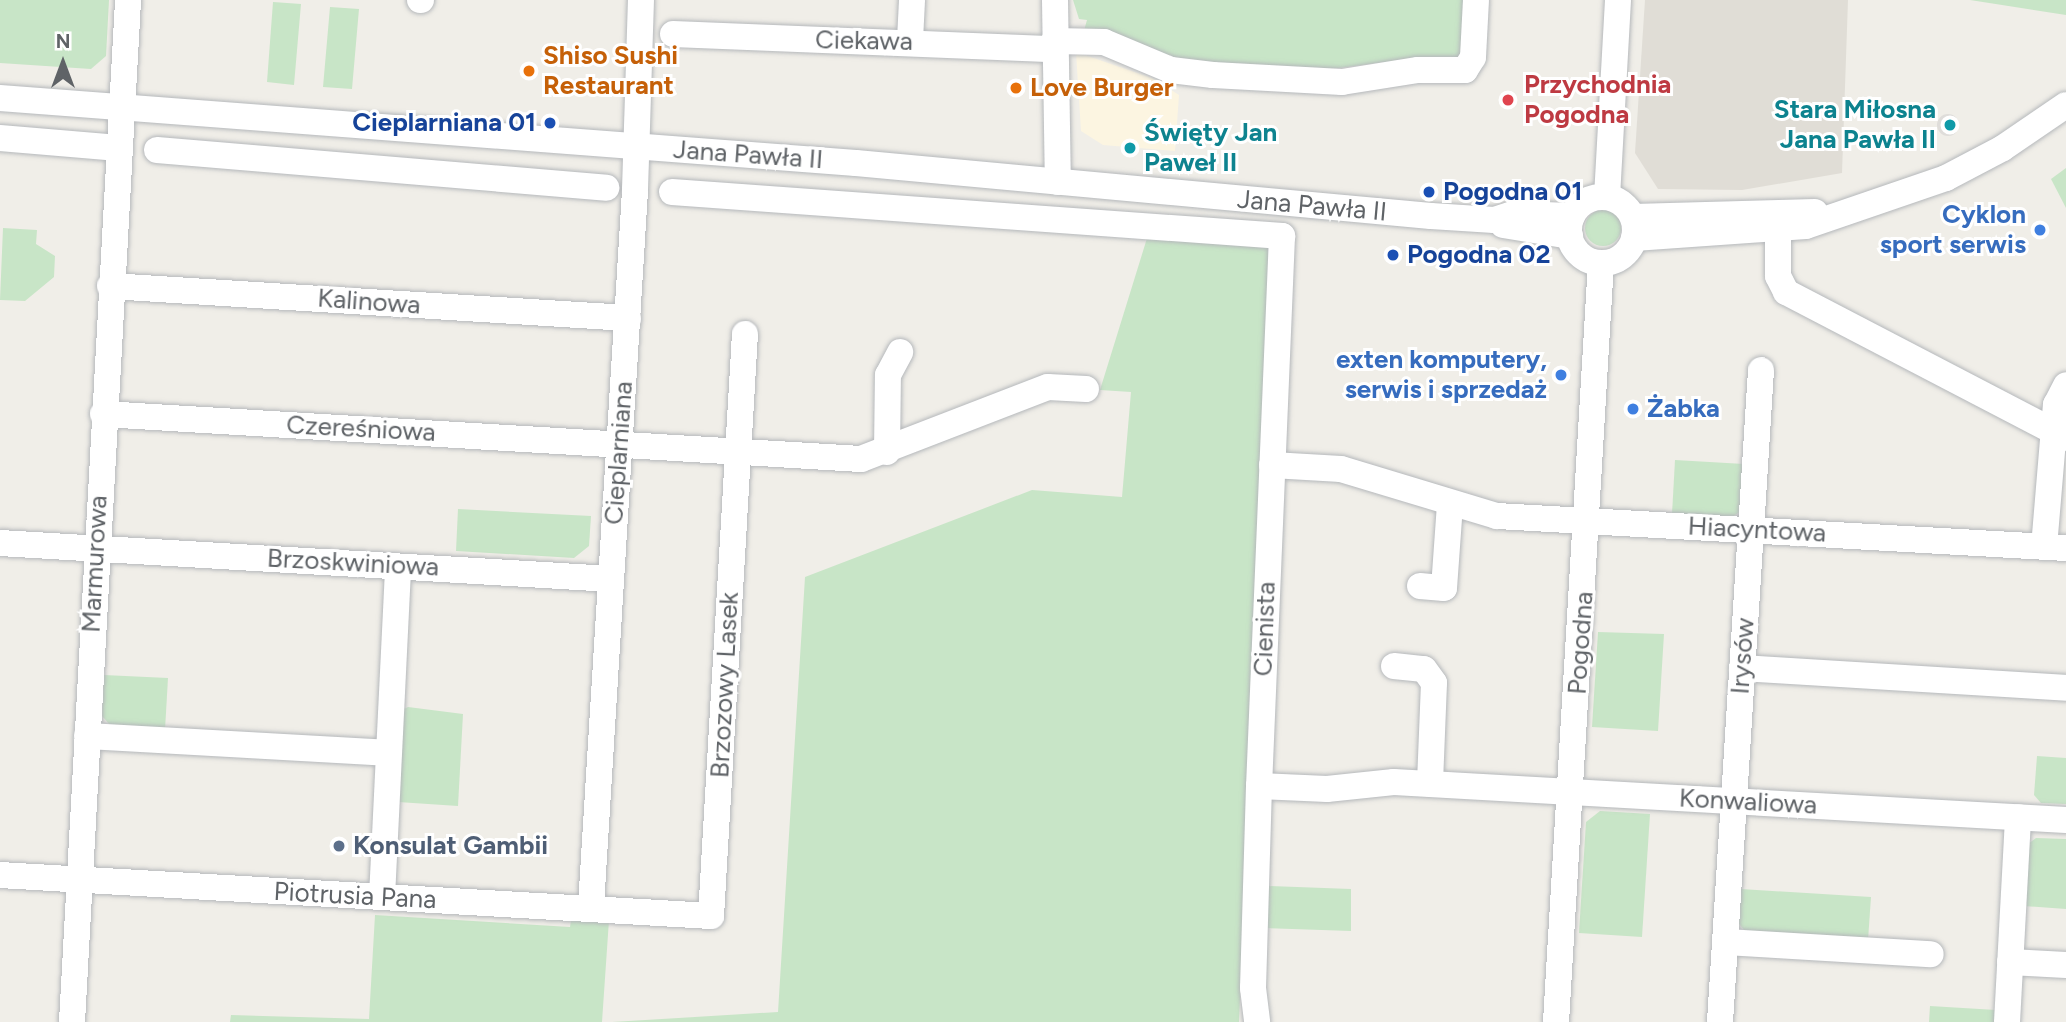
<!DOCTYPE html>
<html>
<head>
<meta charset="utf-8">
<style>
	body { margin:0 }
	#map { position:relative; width:2066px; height:1022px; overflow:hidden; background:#f0eee8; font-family:Figtree,sans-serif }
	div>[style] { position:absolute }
	.commercial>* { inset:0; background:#fcf5e1 }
	.industrial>* { inset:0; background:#dfddda }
	.round { border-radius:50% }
	.education>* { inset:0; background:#e0ddd6 }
	.green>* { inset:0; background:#c8e5c7 }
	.roads { filter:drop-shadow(0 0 2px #b5b8bb) drop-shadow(0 0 2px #b5b8bb) }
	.minor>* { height:26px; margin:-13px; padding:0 13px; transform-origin:13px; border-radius:13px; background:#fff }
	.minor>.ring { margin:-13px; padding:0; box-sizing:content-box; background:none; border:26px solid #fff; border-radius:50% }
	.dots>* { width:19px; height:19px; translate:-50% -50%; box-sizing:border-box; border:4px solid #fff; border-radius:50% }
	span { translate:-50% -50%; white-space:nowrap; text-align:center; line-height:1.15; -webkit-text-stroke:6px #fff; paint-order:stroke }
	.street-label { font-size:26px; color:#5f6367 }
	.food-label { font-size:26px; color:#c56008; font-weight:700 }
	.left { translate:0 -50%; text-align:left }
	.health-label { font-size:26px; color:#be3a42; font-weight:700 }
	.culture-label { font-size:26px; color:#0d838f; font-weight:700 }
	.right { translate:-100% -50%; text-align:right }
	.transit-label { font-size:26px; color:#164399; font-weight:700 }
	.shop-label { font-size:26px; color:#366cbe; font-weight:700 }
	.service-label { font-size:26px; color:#4e5e75; font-weight:700 }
	.north { position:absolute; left:28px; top:28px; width:70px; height:70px; -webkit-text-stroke:5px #fff; paint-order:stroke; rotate:0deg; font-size:19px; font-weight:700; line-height:28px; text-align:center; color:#5f6367 }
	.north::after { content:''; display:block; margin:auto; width:24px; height:32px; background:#5f6367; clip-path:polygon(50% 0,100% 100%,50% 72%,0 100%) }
</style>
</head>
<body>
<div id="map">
	<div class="commercial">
		<div style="clip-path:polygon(1076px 52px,1152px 78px,1179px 95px,1175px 151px,1103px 145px,1081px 131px)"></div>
	</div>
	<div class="industrial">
		<div class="round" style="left:1937px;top:114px;width:22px;height:22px"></div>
	</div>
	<div class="education">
		<div style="clip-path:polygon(1645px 0,1848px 0,1842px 173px,1742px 190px,1658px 189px,1635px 153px)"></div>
	</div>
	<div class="green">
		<div style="clip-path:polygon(0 0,109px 0,106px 56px,91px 69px,0 63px)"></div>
		<div style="clip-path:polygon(1073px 0,1468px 0,1460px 60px,1401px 60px,1315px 71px,1189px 63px,1083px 34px,1087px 20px,1079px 19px)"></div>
		<div style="clip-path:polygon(1970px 0,2066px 0,2066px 15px,2053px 13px)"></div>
		<div style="clip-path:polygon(273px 2px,301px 4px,294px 85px,267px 82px)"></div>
		<div style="clip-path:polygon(330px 7px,359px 9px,352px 89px,323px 87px)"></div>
		<div style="clip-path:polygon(2066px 168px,2066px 208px,2051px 179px)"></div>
		<div class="round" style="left:1585px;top:210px;width:36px;height:36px"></div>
		<div style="clip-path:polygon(3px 228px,37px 230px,36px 244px,55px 256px,54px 277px,25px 301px,0 300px)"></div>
		<div style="clip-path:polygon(1148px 235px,1272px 244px,1239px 1022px,612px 1022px,778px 1012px,805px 577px,1032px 490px,1122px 497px,1131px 392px,1100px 390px)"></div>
		<div style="clip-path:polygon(1675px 460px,1744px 464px,1741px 511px,1732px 517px,1672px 514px)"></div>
		<div style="clip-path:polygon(458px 509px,591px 516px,589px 546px,574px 558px,456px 551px)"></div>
		<div style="clip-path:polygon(1598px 632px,1664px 634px,1658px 731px,1592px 727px)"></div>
		<div style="clip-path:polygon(104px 675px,168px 678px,165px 730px,110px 725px,102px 716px)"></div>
		<div style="clip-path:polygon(408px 707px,463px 714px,458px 806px,398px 802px,400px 711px)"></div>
		<div style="clip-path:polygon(2037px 756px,2066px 758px,2066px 804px,2041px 803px,2034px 795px)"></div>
		<div style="clip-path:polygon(1600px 811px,1650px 814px,1642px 937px,1579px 933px,1586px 822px)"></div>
		<div style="clip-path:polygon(2036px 838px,2066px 839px,2066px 909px,2024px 906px,2028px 844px)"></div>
		<div style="clip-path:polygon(1268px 886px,1351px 889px,1351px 931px,1266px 928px)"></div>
		<div style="clip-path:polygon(1741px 889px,1871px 897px,1868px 940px,1746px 932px,1739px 924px)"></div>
		<div style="clip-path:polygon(572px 913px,609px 920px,602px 1022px,230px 1022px,231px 1015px,369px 1019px,375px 915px,570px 927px)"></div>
		<div style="clip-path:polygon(1930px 1006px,1996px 1010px,1995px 1022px,1929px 1022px)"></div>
	</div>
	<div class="roads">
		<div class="minor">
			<div style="left:420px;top:0;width:1px"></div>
			<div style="left:1055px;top:0;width:182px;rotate:89.1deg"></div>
			<div style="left:673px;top:34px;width:381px;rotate:2.3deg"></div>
			<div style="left:910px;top:40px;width:40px;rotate:-87.1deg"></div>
			<div style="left:1054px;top:41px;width:50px;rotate:1.1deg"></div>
			<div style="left:1104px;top:42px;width:73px;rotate:22.7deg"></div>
			<div style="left:1171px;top:70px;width:42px;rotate:6.8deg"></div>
			<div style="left:1213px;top:75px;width:129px;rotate:3.1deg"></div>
			<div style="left:1342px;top:82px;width:77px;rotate:-9deg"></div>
			<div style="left:1418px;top:70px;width:47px"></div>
			<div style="left:1465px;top:70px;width:15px;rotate:-58deg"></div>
			<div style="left:1473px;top:57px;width:57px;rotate:-87deg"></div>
			<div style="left:0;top:98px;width:858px;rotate:4.34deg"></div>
			<div style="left:856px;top:163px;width:577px;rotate:5.27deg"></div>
			<div style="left:1431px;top:216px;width:63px;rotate:3.6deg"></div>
			<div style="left:1494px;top:220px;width:20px;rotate:-18deg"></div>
			<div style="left:1513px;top:214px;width:59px;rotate:1.9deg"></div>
			<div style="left:0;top:138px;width:119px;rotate:4.8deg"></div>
			<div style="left:157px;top:150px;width:451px;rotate:4.8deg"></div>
			<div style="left:672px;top:192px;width:612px;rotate:4.13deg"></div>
			<div style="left:1282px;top:236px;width:550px;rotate:92.39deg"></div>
			<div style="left:1259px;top:786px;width:202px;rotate:91.7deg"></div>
			<div style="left:1253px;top:988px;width:34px;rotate:83deg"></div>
			<div style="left:1607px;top:197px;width:197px;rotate:-86.8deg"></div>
			<div class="ring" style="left:1569px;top:197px;width:40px;height:40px"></div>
			<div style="left:1633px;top:217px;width:182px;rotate:-1.6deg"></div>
			<div style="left:1503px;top:225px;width:68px;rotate:9.3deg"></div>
			<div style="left:1778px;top:231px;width:45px;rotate:90deg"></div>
			<div style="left:1778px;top:276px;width:18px;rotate:63deg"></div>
			<div style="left:1786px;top:292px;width:316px;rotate:27.5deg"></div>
			<div style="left:1634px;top:238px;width:172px;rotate:-4deg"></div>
			<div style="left:1806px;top:226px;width:148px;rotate:-18.9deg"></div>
			<div style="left:1946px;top:178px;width:64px;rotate:-27.8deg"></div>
			<div style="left:2003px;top:148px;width:76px;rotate:-34.3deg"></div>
			<div style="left:110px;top:286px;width:519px;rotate:3.54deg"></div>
			<div style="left:103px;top:414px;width:759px;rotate:3.4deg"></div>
			<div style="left:861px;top:459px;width:200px;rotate:-21.1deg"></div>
			<div style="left:1048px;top:387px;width:38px;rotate:3deg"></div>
			<div style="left:887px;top:452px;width:77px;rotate:-89.3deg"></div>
			<div style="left:888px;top:375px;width:26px;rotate:-62deg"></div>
			<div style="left:1272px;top:465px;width:69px;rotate:3.3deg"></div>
			<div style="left:1341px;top:469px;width:163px;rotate:16.8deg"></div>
			<div style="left:1497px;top:516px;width:570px;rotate:3.22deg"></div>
			<div style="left:0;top:543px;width:612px;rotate:3.37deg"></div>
			<div style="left:2044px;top:547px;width:143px;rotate:-85.2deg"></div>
			<div style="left:2056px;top:405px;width:22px;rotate:-63deg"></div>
			<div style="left:1420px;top:586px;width:24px;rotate:5deg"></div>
			<div style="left:1444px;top:588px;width:83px;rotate:-85.9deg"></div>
			<div style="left:1394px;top:666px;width:30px;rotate:6deg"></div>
			<div style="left:1424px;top:669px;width:17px;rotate:54deg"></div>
			<div style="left:1434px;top:683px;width:101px;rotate:92.3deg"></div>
			<div style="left:1742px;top:668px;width:325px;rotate:3.5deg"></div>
			<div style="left:87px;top:736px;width:300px;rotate:3.2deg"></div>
			<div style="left:1259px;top:786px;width:68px;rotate:2.5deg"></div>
			<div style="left:1327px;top:789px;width:67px;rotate:-6deg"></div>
			<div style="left:1394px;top:782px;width:673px;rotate:3.24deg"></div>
			<div style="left:0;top:875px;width:712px;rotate:3.3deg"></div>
			<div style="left:711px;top:916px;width:583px;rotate:-86.66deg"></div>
			<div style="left:382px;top:897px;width:330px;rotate:-87.2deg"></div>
			<div style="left:591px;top:906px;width:717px;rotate:-86.48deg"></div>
			<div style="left:635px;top:190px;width:190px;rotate:-88.2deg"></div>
			<div style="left:1726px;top:942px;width:205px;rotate:3.4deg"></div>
			<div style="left:2010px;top:962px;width:56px;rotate:3.1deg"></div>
			<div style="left:72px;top:1022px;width:1024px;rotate:-86.86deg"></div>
			<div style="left:1556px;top:1022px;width:760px;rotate:-86.61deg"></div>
			<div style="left:1720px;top:1022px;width:653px;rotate:-86.4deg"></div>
			<div style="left:2007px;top:1022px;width:205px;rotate:-86.9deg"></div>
		</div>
	</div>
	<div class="dots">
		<div style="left:529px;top:71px;background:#e8710a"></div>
		<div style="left:1016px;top:88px;background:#e8710a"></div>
		<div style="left:1508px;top:100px;background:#e0444e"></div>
		<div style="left:550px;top:123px;background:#1a4fb4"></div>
		<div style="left:1950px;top:125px;background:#0f9aa8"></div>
		<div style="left:1130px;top:148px;background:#0f9aa8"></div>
		<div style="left:1429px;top:192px;background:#1a4fb4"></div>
		<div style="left:2040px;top:230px;background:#3f7fe0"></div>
		<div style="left:1393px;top:255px;background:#1a4fb4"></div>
		<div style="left:1561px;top:375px;background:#3f7fe0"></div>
		<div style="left:1633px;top:409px;background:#3f7fe0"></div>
		<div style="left:339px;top:846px;background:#5c6f8a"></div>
	</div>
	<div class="street-label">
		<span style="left:864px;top:41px;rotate:1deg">Ciekawa</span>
		<span style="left:748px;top:155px;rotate:4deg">Jana Pawła II</span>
		<span style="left:1312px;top:206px;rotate:5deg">Jana Pawła II</span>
		<span style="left:369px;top:302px;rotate:4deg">Kalinowa</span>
		<span style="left:361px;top:429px;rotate:3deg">Czereśniowa</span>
		<span style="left:619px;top:453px;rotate:-86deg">Cieplarniana</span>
		<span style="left:1757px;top:530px;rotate:3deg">Hiacyntowa</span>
		<span style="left:353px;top:563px;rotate:3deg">Brzoskwiniowa</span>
		<span style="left:95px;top:564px;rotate:-87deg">Marmurowa</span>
		<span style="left:1265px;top:629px;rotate:-88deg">Cienista</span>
		<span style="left:1581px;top:643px;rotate:-86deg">Pogodna</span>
		<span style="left:1743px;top:656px;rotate:-86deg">Irysów</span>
		<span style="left:725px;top:685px;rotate:-87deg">Brzozowy Lasek</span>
		<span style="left:1748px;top:802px;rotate:3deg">Konwaliowa</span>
		<span style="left:355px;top:896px;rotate:3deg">Piotrusia Pana</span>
	</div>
	<div class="food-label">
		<span class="left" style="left:543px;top:71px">Shiso Sushi<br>Restaurant</span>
		<span class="left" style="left:1030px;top:88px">Love Burger</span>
	</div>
	<div class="health-label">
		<span class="left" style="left:1524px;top:100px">Przychodnia<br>Pogodna</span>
	</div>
	<div class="culture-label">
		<span class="right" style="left:1936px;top:125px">Stara Miłosna<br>Jana Pawła II</span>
		<span class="left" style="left:1144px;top:148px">Święty Jan<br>Paweł II</span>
	</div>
	<div class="transit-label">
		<span class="right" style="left:536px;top:123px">Cieplarniana 01</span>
		<span class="left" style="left:1443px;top:192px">Pogodna 01</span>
		<span class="left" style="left:1407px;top:255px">Pogodna 02</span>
	</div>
	<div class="shop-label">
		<span class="right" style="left:2026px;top:230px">Cyklon<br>sport serwis</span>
		<span class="right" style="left:1547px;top:375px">exten komputery,<br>serwis i sprzedaż</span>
		<span class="left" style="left:1647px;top:409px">Żabka</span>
	</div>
	<div class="service-label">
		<span class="left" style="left:353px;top:846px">Konsulat Gambii</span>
	</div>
	<div class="north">N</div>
</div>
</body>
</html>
